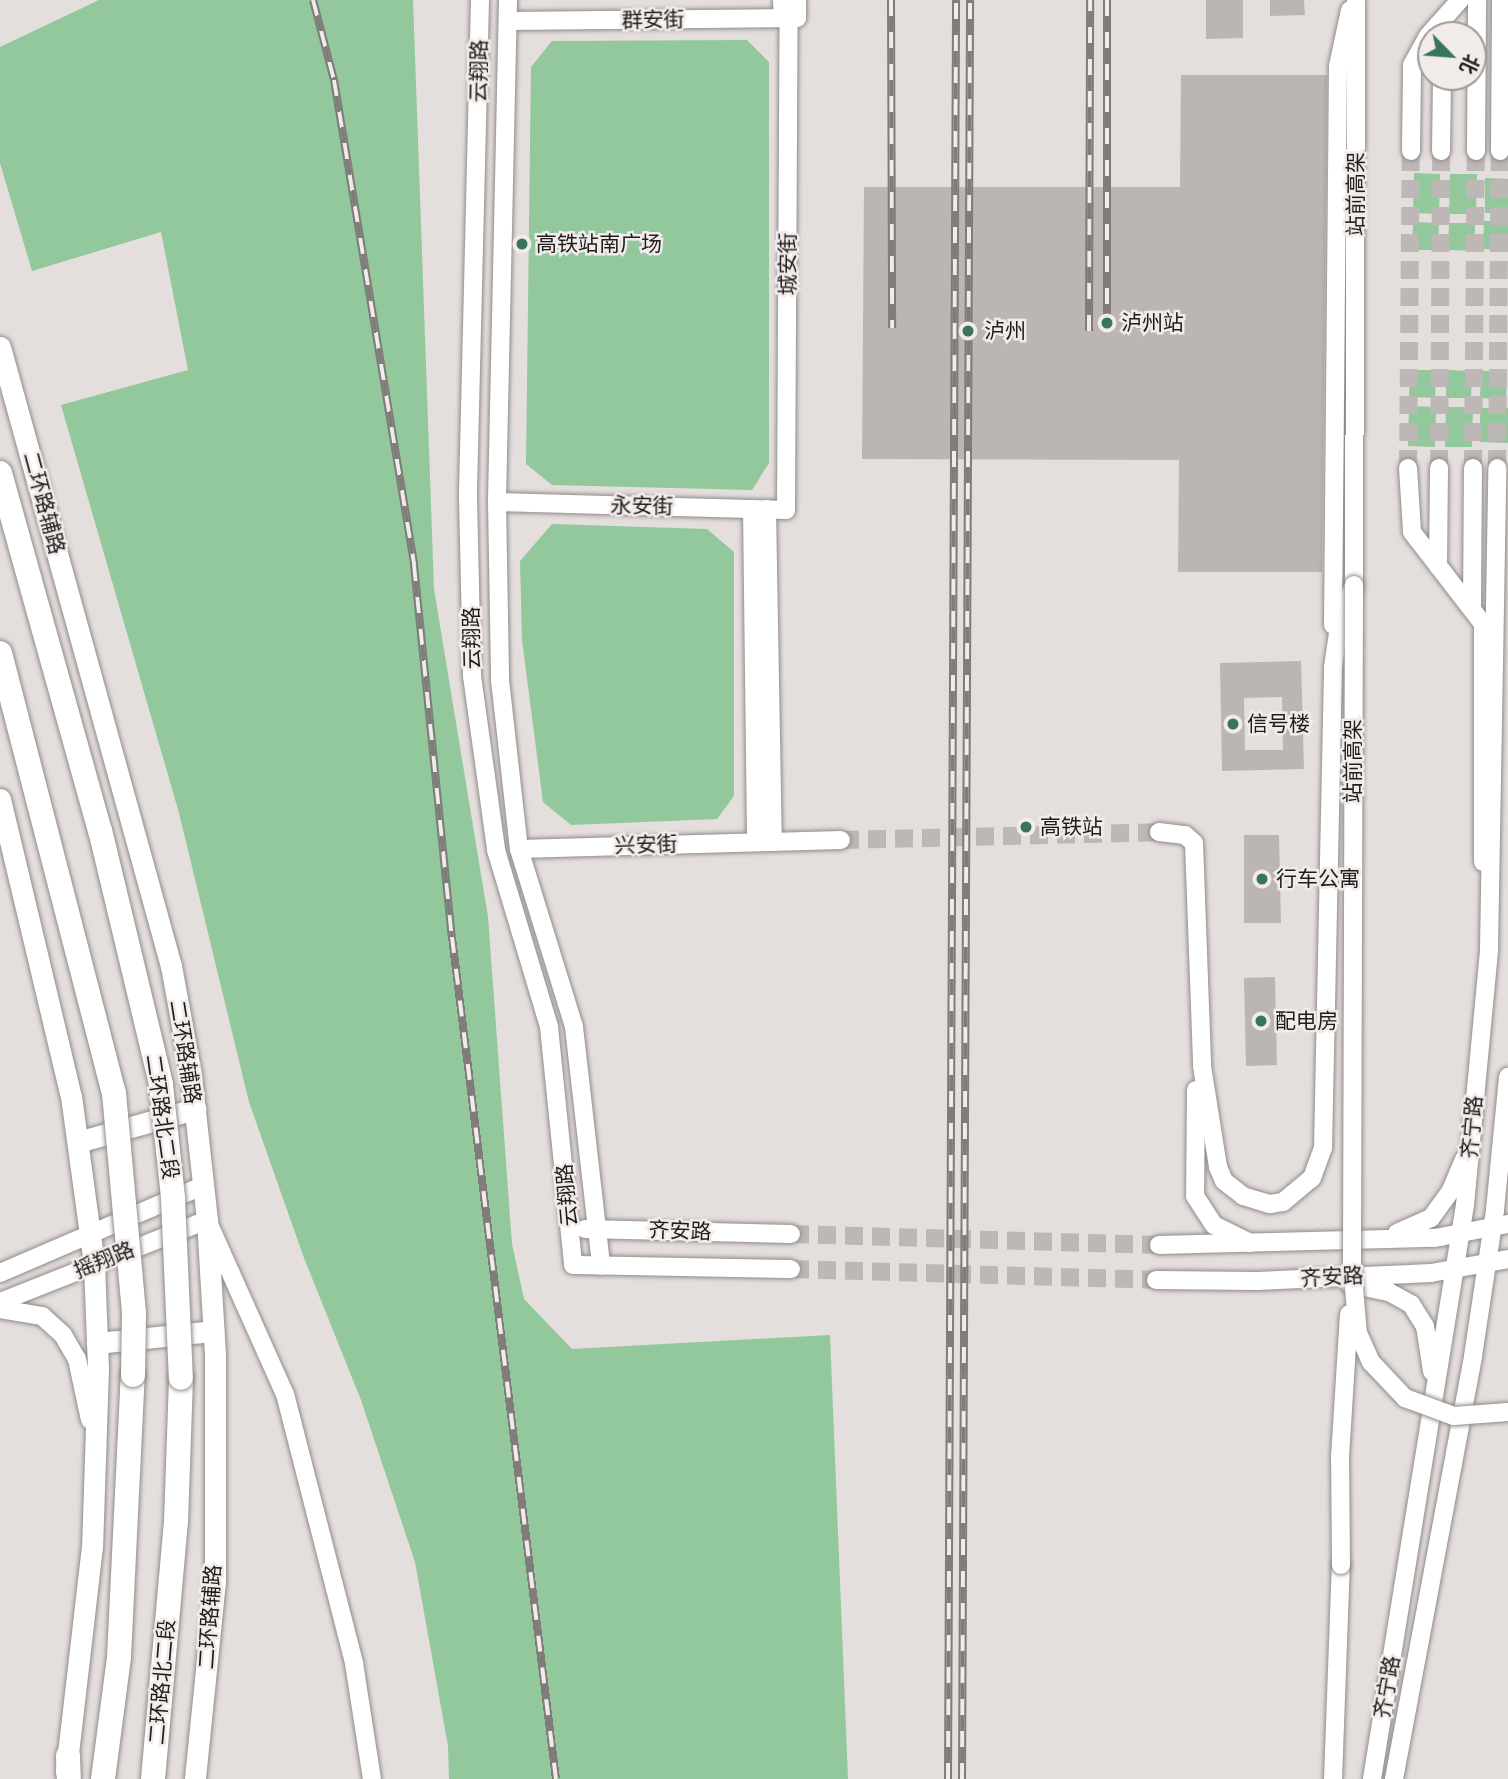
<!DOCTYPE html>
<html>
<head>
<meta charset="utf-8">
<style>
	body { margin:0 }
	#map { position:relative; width:1508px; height:1779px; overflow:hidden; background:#e4dedc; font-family:"Nunito Sans","Noto Sans SC",sans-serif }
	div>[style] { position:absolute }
	.green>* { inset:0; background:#92c89c }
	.building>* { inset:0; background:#bbb6b3 }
	.minor-tunnel>* { height:18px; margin-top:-9px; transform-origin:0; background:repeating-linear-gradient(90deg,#bdb7b6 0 18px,transparent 0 27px) }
	.roads { filter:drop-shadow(0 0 2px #908b89) drop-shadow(0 0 2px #908b89) }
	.minor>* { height:18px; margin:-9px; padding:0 9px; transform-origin:9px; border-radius:9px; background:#fff }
	.major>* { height:21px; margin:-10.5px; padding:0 10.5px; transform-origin:10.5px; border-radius:10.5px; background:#fff }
	.highway>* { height:24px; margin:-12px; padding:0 12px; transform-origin:12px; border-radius:12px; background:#fff }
	.rail>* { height:8px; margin-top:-4px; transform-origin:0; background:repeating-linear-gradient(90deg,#f1ebe9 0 16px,#807c7a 0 32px); box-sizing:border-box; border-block:2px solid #807c7a }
	.bridges { filter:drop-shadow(0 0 2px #908b89) drop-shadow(0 0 2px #908b89) }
	.minor-bridge>* { height:18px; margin:-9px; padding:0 9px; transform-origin:9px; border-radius:9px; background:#fff }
	.highway-bridge>* { height:24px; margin:-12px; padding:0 12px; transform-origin:12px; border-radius:12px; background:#fff }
	.dots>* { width:19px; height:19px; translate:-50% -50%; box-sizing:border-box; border:4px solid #f1ebe9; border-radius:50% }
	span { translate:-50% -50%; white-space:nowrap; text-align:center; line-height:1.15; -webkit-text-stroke:5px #f1ebe9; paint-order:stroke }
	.street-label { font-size:21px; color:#1f1d1c }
	.poi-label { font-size:21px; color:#1f1d1c }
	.left { translate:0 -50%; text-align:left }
	.north { position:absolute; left:1417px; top:21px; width:70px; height:70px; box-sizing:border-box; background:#f1ebe9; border:2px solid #9d9997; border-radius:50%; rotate:115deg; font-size:19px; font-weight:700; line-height:28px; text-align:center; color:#1f1d1c }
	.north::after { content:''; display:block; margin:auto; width:24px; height:32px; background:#3a745c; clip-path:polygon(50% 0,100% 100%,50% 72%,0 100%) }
</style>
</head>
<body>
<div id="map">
	<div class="green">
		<div style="clip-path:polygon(99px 0,413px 0,434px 589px,488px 917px,512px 1244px,524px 1299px,572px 1349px,830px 1335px,848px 1779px,449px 1779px,448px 1746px,415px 1562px,361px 1400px,304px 1258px,249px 1102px,179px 813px,61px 405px,188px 370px,161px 232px,32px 271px,0 163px,0 47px)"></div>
		<div style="clip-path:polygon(747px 40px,769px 62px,769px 463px,752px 490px,552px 485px,526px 464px,531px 67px,552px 41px)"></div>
		<div style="clip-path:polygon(1414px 173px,1440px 174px,1439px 214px,1413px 213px)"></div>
		<div style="clip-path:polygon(1450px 174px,1477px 174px,1476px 214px,1449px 214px)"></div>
		<div style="clip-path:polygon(1485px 178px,1508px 179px,1508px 213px,1485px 213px)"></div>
		<div style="clip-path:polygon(1484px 221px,1508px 221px,1508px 250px,1483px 249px)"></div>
		<div style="clip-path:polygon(1413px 222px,1439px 223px,1438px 250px,1412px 250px)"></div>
		<div style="clip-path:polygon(1449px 223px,1475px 223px,1474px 251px,1448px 250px)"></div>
		<div style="clip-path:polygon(1410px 370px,1436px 370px,1435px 398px,1409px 397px)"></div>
		<div style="clip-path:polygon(1446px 370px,1472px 371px,1471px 398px,1446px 398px)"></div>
		<div style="clip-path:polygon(1481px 371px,1507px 371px,1506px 399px,1480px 398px)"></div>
		<div style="clip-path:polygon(1409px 406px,1436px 407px,1435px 447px,1408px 446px)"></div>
		<div style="clip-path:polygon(1446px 407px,1473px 407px,1472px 447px,1445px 447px)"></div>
		<div style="clip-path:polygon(1480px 408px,1508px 408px,1508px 443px,1480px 442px)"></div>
		<div style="clip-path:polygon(552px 524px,707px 529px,734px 552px,734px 796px,717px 819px,571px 825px,543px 802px,522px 640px,520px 561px)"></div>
	</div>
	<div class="building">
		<div style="clip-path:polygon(1206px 0,1243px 0,1243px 38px,1206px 39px)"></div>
		<div style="clip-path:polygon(1270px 0,1304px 0,1305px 15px,1270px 16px)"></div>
		<div style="clip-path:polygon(1181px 75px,1327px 75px,1322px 572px,1178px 572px,1179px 460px,862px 459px,864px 187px,1180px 187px)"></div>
		<div style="clip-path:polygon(evenodd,1301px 661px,1304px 769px,1222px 771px,1220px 663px,1301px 661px,1282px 697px,1283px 750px,1245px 750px,1244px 698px,1282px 697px)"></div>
		<div style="clip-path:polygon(1244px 835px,1279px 835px,1281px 923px,1244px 923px)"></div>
		<div style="clip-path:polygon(1275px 977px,1277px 1065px,1246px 1066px,1244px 978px)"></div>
	</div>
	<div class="minor-tunnel">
		<div style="left:1408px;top:468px;width:317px;rotate:-89.5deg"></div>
		<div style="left:1439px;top:468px;width:317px;rotate:-89.6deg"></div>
		<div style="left:1473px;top:468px;width:317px;rotate:-89.5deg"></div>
		<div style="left:1497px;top:468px;width:317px;rotate:-89.5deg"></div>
		<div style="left:841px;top:840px;width:318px;rotate:-1.4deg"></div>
		<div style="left:791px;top:1234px;width:368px;rotate:1.7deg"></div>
		<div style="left:791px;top:1269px;width:365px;rotate:1.7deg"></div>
	</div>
	<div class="roads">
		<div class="minor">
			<div style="left:480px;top:0;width:498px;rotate:91.4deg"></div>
			<div style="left:468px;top:498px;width:178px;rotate:88.7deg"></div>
			<div style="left:472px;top:676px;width:176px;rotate:82.1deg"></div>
			<div style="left:496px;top:850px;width:185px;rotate:73.3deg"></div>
			<div style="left:549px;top:1027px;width:239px;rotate:84.2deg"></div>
			<div style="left:573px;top:1265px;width:218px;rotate:1.1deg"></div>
			<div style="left:508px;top:0;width:502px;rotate:91.26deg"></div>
			<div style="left:497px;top:502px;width:178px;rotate:89deg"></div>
			<div style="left:500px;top:680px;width:170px;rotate:83.6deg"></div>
			<div style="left:519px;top:849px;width:186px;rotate:72.8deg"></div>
			<div style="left:574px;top:1027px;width:240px;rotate:83.5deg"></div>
			<div style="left:782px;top:0;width:18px;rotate:87deg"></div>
			<div style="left:508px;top:21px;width:289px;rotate:-0.6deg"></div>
			<div style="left:797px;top:18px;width:18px;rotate:-90deg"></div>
			<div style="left:1411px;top:151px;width:86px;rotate:-89.3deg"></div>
			<div style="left:1412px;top:65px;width:33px;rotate:-61deg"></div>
			<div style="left:1428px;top:36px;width:48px;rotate:-48.4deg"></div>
			<div style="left:1441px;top:151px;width:74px;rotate:-89.2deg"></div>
			<div style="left:1476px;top:151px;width:151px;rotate:-89.6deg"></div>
			<div style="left:1500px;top:151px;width:151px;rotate:-89.6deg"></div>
			<div style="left:1408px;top:468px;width:64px;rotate:86.4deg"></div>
			<div style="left:1412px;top:532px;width:116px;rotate:52.3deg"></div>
			<div style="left:1483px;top:624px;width:238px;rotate:90deg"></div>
			<div style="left:497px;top:502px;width:289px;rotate:1.6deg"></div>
			<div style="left:786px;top:510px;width:492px;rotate:-89.7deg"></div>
			<div style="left:752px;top:509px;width:333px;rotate:89.3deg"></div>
			<div style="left:767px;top:509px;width:333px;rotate:89deg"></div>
			<div style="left:1438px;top:566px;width:98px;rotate:-89.4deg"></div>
			<div style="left:1472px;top:607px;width:139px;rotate:-89.6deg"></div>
			<div style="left:1333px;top:625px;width:559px;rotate:-89.49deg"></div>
			<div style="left:1338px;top:66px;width:57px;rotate:-77.9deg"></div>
			<div style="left:1159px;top:832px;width:26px;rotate:7deg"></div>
			<div style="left:1185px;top:835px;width:12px;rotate:42deg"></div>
			<div style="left:1194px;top:843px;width:223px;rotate:87.9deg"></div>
			<div style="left:1202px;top:1066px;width:102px;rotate:81deg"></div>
			<div style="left:1218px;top:1167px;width:15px;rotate:67deg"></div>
			<div style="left:1224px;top:1181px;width:24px;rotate:38deg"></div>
			<div style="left:1243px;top:1196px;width:28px;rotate:17deg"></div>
			<div style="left:1270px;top:1204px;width:13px;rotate:-9deg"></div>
			<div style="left:1283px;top:1202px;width:38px;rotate:-40deg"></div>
			<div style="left:1312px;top:1178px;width:32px;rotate:-70deg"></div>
			<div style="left:1323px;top:1148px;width:481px;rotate:-88.8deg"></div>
			<div style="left:1333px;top:667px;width:41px;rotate:-81.7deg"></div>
			<div style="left:1339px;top:626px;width:44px;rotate:-69.9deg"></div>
			<div style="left:1354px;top:585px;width:585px;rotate:-89.8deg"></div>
			<div style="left:519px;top:849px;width:322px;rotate:-1.6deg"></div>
			<div style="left:1196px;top:1090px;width:106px;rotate:90.5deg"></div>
			<div style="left:1195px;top:1196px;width:35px;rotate:57deg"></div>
			<div style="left:1214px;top:1225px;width:40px;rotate:26.6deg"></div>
			<div style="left:585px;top:1229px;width:206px;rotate:1.4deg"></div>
			<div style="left:1397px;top:1233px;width:37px;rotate:-24deg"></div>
			<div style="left:1431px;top:1218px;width:34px;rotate:-54deg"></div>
			<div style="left:1451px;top:1190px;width:34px;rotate:-67deg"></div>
			<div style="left:1159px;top:1245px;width:276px;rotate:-1.5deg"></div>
			<div style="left:1435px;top:1238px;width:74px;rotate:-10.9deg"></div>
			<div style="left:0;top:1273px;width:222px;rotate:-23.3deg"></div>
			<div style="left:1156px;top:1280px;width:101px;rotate:0.6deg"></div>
			<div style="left:1257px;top:1281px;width:174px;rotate:-2.6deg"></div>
			<div style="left:1431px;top:1273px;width:78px;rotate:-10.3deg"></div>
			<div style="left:1350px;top:1284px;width:40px;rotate:12deg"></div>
			<div style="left:1389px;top:1292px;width:25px;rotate:29deg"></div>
			<div style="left:1411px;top:1304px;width:26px;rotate:58deg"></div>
			<div style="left:1425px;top:1326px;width:46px;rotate:81.2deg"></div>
			<div style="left:0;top:1302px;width:223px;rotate:-21.6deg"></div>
			<div style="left:207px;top:1220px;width:191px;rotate:65.9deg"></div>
			<div style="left:285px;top:1394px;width:278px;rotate:75.6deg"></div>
			<div style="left:354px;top:1663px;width:117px;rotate:81.2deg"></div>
			<div style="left:0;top:1309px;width:43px;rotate:9.5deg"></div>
			<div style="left:42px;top:1316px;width:28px;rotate:42deg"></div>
			<div style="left:63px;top:1335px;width:28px;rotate:60deg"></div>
			<div style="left:77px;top:1359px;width:62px;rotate:78deg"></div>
			<div style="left:1333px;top:1779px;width:214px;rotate:-87.9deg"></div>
			<div style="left:1372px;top:1779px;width:581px;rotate:-80.8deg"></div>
			<div style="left:1465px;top:1205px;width:257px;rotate:-84.6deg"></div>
			<div style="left:1489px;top:949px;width:481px;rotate:-89deg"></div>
			<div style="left:1394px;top:1779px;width:430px;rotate:-79.4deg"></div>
			<div style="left:1473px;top:1356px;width:148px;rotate:-81.4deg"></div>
			<div style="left:1495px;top:1210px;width:134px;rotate:-84.4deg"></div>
		</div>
		<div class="major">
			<div style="left:0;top:347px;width:642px;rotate:74.56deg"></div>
			<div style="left:171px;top:966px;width:111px;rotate:79.6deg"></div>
			<div style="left:191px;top:1075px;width:146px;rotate:83.7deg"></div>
			<div style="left:207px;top:1220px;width:133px;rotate:86.6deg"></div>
			<div style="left:215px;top:1353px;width:228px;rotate:90deg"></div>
			<div style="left:215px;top:1581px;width:199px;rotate:95.8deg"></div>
			<div style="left:0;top:799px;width:305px;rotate:76.6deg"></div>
			<div style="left:71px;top:1096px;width:170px;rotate:82.2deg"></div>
			<div style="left:94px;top:1264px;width:104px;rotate:87.8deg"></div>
			<div style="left:98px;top:1368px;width:178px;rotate:91.9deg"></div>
			<div style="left:92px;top:1546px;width:227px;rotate:96.6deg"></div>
			<div style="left:78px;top:1142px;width:122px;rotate:-15.8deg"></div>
			<div style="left:97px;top:1343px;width:117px;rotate:-5.9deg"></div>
		</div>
		<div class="highway">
			<div style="left:68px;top:1756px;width:23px;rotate:88deg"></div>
			<div style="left:103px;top:1779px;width:123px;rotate:-82.5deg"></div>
			<div style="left:119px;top:1657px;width:282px;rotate:-87.2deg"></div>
			<div style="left:153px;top:1779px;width:258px;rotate:-84.9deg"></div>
			<div style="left:176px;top:1522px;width:144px;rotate:-88deg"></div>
		</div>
	</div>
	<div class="rail">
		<div style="left:313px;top:0;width:83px;rotate:75.3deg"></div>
		<div style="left:334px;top:80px;width:492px;rotate:80.6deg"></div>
		<div style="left:414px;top:565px;width:374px;rotate:84.2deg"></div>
		<div style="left:452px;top:937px;width:848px;rotate:82.96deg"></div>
		<div style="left:891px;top:0;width:328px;rotate:89.8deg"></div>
		<div style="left:1107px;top:0;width:332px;rotate:90deg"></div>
		<div style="left:1089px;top:331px;width:331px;rotate:-89.8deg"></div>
		<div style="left:948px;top:1779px;width:1779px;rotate:-89.74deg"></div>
		<div style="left:962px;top:1779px;width:1779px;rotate:-89.74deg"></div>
	</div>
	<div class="bridges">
		<div class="minor-bridge">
			<div style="left:1354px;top:585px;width:680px;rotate:90.17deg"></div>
			<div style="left:1352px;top:1265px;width:68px;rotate:85deg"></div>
			<div style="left:1358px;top:1333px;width:32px;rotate:66deg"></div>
			<div style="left:1371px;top:1362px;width:50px;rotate:46.6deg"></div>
			<div style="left:1405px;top:1398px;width:52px;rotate:20.2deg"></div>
			<div style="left:1454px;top:1416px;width:54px;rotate:-4.2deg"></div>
			<div style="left:1341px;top:1565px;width:108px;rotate:-90.5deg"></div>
			<div style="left:1340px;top:1457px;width:143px;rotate:-86.4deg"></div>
		</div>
		<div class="highway-bridge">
			<div style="left:0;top:473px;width:371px;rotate:74.4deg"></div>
			<div style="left:100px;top:830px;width:262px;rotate:76.5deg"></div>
			<div style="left:161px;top:1085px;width:114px;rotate:83.9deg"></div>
			<div style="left:173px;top:1198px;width:180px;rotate:87.5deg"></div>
			<div style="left:0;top:653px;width:455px;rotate:75.5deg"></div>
			<div style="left:114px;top:1093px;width:221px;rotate:84.8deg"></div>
			<div style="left:134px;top:1313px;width:62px;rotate:90.9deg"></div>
		</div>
	</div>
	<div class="dots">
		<div style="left:522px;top:244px;background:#3a745c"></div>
		<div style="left:1107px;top:323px;background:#3a745c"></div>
		<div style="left:968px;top:331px;background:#3a745c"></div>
		<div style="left:1233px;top:724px;background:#3a745c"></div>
		<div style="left:1026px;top:827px;background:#3a745c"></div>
		<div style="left:1262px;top:879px;background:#3a745c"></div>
		<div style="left:1261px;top:1021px;background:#3a745c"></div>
	</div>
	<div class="street-label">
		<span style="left:653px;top:20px;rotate:-1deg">群安街</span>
		<span style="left:479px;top:71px;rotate:-89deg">云翔路</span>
		<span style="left:1356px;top:194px;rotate:-90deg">站前高架</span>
		<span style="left:788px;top:264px;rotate:-90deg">城安街</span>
		<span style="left:44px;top:503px;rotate:75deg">二环路辅路</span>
		<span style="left:642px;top:506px;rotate:1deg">永安街</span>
		<span style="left:472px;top:638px;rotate:-91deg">云翔路</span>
		<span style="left:1353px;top:761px;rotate:-90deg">站前高架</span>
		<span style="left:646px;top:845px;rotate:-2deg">兴安街</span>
		<span style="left:185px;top:1052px;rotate:81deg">二环路辅路</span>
		<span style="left:162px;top:1117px;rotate:82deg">二环路北二段</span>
		<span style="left:1472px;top:1127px;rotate:-85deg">齐宁路</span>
		<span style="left:567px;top:1195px;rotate:-95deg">云翔路</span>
		<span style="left:680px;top:1231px;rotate:2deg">齐安路</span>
		<span style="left:104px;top:1260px;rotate:-22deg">摇翔路</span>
		<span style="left:1332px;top:1277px;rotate:-3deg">齐安路</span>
		<span style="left:210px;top:1617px;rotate:-86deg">二环路辅路</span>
		<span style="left:162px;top:1682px;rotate:-85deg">二环路北二段</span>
		<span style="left:1387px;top:1687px;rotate:-80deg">齐宁路</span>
	</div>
	<div class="poi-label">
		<span class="left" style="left:536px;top:244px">高铁站南广场</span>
		<span class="left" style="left:1121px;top:323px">泸州站</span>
		<span class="left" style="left:984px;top:331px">泸州</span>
		<span class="left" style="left:1247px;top:724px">信号楼</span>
		<span class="left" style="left:1040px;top:827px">高铁站</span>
		<span class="left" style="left:1276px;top:879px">行车公寓</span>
		<span class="left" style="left:1275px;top:1021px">配电房</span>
	</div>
	<div class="north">北</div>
</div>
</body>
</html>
